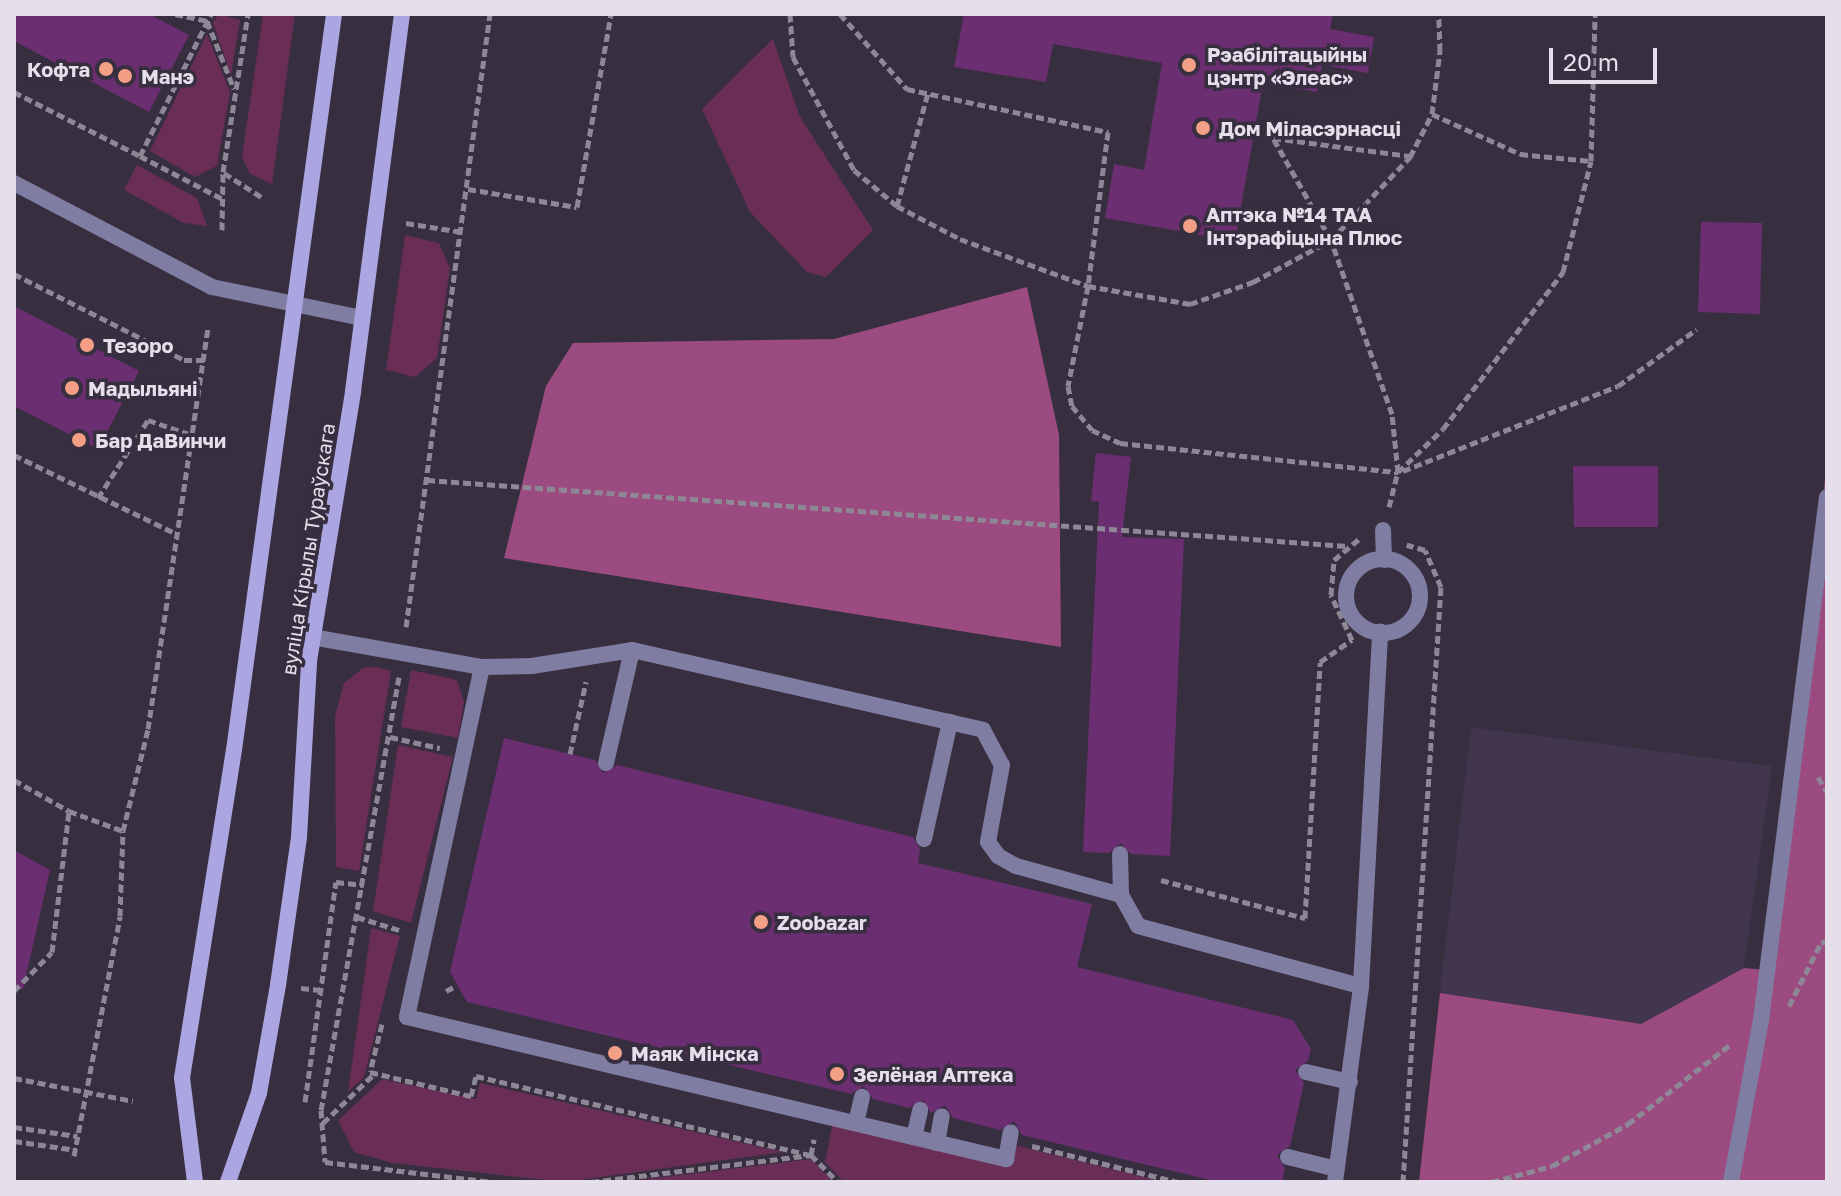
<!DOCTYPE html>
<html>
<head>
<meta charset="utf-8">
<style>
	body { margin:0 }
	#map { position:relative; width:1841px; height:1196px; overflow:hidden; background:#372f40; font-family:"Golos Text",sans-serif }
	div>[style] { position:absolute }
	.built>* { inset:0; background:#41364d }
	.green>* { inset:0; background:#6a2d55 }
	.forest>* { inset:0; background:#9b4b7f }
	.building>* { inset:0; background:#6b2e70 }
	.path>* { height:5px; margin-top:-2.5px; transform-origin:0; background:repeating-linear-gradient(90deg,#8e8896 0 8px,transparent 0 12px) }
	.service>* { height:16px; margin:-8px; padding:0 8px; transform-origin:8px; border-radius:8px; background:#807da2 }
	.service>.ring { margin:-8px; padding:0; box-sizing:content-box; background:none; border:16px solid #807da2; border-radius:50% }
	.minor>* { height:16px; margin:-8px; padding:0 8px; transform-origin:8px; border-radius:8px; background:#807da2 }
	.secondary>* { height:16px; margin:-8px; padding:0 8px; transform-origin:8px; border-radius:8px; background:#aba6e1 }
	.dots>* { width:22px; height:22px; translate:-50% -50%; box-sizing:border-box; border:4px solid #372f40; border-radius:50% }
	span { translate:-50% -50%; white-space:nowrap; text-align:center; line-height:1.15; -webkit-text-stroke:7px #372f40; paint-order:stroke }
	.poi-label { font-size:20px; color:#e4dfea; font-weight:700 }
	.left { translate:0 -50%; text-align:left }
	.right { translate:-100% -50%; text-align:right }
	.street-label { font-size:20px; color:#e4dfea }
	.frame { position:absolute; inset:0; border:16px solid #e4dfea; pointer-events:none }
	.scale { position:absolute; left:1549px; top:48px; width:108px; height:36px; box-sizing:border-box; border:4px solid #e4dfea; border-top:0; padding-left:10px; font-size:24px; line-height:28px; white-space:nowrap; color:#e4dfea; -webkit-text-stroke:6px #372f40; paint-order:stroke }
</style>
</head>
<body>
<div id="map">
	<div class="built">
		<div style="clip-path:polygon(1471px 727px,1772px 766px,1744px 968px,1641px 1024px,1440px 993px)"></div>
	</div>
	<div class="green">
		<div style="clip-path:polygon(219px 14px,240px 20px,231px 75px,213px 23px)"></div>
		<div style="clip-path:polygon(263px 14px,295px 14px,272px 184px,250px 174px,242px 157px)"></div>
		<div style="clip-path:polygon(207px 34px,230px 92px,217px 166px,195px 177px,150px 151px)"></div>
		<div style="clip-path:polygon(773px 39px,800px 117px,873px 230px,826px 277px,807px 272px,750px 212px,702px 109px)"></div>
		<div style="clip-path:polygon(137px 165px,197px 198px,207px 226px,184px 223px,124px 190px)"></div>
		<div style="clip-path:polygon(405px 235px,439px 243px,450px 268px,437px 358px,415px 377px,386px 370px)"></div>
		<div style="clip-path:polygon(378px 667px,391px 671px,359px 871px,336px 867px,335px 716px,344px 683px,363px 668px)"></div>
		<div style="clip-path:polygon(411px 670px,457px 680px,464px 702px,458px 738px,401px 727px)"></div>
		<div style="clip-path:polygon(398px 745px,453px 757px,411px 923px,373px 911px)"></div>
		<div style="clip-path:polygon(371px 928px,400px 936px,364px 1077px,348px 1092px)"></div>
		<div style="clip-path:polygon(382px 1079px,476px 1099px,480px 1083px,783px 1152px,565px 1182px,392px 1163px,354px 1152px,338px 1121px)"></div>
		<div style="clip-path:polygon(833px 1122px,1008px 1164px,1014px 1145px,1164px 1182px,844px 1182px,825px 1162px)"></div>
		<div style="clip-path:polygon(811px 1159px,833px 1182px,623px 1182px)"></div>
	</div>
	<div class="forest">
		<div style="clip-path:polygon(1027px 287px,1059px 435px,1061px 647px,504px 558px,546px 386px,573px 343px,834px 339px)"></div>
		<div style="clip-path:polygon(1827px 457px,1827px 1182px,1419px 1182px,1440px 993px,1641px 1024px,1744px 968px,1766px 970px,1800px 745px)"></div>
	</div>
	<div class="building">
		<div style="clip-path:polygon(14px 14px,149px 14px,189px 35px,149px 112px,14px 41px)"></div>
		<div style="clip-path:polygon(964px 14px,1333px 14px,1330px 29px,1374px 37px,1368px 73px,1322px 65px,1317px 92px,1263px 82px,1235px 241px,1105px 218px,1114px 164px,1144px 170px,1162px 63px,1053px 44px,1046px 82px,954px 67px)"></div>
		<div style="clip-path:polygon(1701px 222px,1762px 223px,1760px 314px,1698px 312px)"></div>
		<div style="clip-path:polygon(14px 306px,139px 371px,98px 449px,14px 406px)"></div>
		<div style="clip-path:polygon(1096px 453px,1131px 457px,1122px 537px,1184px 539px,1170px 856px,1131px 854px,1121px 843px,1109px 853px,1083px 852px,1099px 502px,1091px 501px)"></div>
		<div style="clip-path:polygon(1573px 466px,1658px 466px,1658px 527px,1574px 527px)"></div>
		<div style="clip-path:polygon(504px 738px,595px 760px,603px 773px,617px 765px,913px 837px,920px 849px,918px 863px,1092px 904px,1077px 967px,1293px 1020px,1311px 1049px,1308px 1061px,1295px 1070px,1304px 1083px,1290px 1146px,1277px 1155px,1285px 1168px,1282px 1182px,1219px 1182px,1022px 1135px,1014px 1121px,1000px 1130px,953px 1118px,945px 1105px,931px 1113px,923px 1100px,909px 1108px,873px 1099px,864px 1086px,851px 1094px,467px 1002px,450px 972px)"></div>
		<div style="clip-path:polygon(14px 850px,50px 870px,23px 989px,14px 988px)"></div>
	</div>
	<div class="path">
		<div style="left:175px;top:14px;width:33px;rotate:12deg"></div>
		<div style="left:207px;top:21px;width:73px;rotate:68.3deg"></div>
		<div style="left:790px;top:14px;width:43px;rotate:86deg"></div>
		<div style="left:793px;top:57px;width:128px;rotate:61.6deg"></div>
		<div style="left:854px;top:170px;width:56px;rotate:39.9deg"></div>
		<div style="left:897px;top:206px;width:71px;rotate:27.6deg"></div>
		<div style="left:960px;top:239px;width:136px;rotate:20.2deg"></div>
		<div style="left:1088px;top:286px;width:104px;rotate:10deg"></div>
		<div style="left:1190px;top:304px;width:67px;rotate:-19.2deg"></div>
		<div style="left:1253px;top:282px;width:89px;rotate:-28.3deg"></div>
		<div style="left:1331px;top:240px;width:115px;rotate:-46.4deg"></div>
		<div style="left:1410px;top:157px;width:48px;rotate:-62.9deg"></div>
		<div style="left:1432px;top:114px;width:64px;rotate:-82.8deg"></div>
		<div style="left:1440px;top:51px;width:37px;rotate:-92deg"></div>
		<div style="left:840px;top:14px;width:101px;rotate:48.2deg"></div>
		<div style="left:907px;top:89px;width:206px;rotate:12.1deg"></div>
		<div style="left:1108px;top:132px;width:155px;rotate:97.4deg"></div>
		<div style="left:1088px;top:286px;width:102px;rotate:101.3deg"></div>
		<div style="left:1068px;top:386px;width:20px;rotate:79deg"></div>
		<div style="left:1072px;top:406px;width:31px;rotate:50deg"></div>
		<div style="left:1092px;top:430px;width:31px;rotate:25deg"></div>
		<div style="left:1120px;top:443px;width:280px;rotate:6deg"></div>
		<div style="left:1398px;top:472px;width:62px;rotate:-43.7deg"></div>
		<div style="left:1443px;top:429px;width:198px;rotate:-52.6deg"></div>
		<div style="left:1563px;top:272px;width:114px;rotate:-75.8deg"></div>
		<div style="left:1591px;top:161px;width:147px;rotate:-88.4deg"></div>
		<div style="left:14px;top:92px;width:141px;rotate:26.9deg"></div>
		<div style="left:140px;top:156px;width:159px;rotate:-63.4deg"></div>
		<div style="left:1432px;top:114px;width:97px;rotate:24.4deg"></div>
		<div style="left:1520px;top:154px;width:71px;rotate:5.6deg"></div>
		<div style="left:140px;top:156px;width:96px;rotate:27.4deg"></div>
		<div style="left:224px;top:173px;width:46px;rotate:32.7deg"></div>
		<div style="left:468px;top:189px;width:110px;rotate:9.4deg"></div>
		<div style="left:577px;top:207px;width:196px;rotate:-80deg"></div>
		<div style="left:897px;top:206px;width:117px;rotate:-74.7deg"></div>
		<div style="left:406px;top:223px;width:57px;rotate:9.1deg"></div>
		<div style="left:222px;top:230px;width:58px;rotate:-89deg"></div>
		<div style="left:223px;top:172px;width:160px;rotate:-81deg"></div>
		<div style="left:14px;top:274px;width:191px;rotate:26.8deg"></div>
		<div style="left:184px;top:360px;width:20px"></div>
		<div style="left:14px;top:455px;width:181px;rotate:25.9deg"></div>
		<div style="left:1403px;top:471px;width:231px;rotate:-21.6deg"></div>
		<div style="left:1618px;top:386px;width:97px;rotate:-35.8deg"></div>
		<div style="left:427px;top:480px;width:922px;rotate:4.1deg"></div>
		<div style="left:98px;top:498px;width:93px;rotate:-57.3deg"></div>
		<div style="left:148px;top:420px;width:46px;rotate:18.8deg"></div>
		<div style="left:1389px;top:507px;width:36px;rotate:-76deg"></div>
		<div style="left:1398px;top:472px;width:58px;rotate:-95.9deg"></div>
		<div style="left:1392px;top:414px;width:184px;rotate:-109.3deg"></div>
		<div style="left:1331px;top:240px;width:117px;rotate:-119.6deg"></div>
		<div style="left:1273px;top:138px;width:137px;rotate:7.5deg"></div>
		<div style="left:406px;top:627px;width:619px;rotate:-82.2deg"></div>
		<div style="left:399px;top:677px;width:440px;rotate:100.2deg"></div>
		<div style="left:321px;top:1110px;width:52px;rotate:85.6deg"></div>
		<div style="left:325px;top:1162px;width:169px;rotate:6.8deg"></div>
		<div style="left:390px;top:737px;width:51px;rotate:12.4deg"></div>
		<div style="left:570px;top:754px;width:74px;rotate:-77.5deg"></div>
		<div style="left:1818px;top:777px;width:17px;rotate:59deg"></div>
		<div style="left:14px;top:780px;width:63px;rotate:29.4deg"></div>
		<div style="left:69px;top:811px;width:58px;rotate:20.3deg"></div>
		<div style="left:1161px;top:880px;width:149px;rotate:14.8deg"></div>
		<div style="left:1305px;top:918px;width:256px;rotate:-86.6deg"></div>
		<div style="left:1320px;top:662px;width:39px;rotate:-35deg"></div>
		<div style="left:1352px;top:640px;width:50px;rotate:-115deg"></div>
		<div style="left:1331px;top:595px;width:35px;rotate:-85deg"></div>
		<div style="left:1334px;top:560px;width:33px;rotate:-40deg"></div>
		<div style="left:357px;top:917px;width:47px;rotate:17.3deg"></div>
		<div style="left:301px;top:988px;width:19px;rotate:6deg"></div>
		<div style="left:14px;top:991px;width:54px;rotate:-45.7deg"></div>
		<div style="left:52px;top:952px;width:142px;rotate:-83.1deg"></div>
		<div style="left:446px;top:991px;width:11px;rotate:-27deg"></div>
		<div style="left:1789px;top:1006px;width:71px;rotate:-63.1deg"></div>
		<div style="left:1821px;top:943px;width:6px;rotate:-18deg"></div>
		<div style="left:382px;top:1024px;width:49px;rotate:104deg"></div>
		<div style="left:370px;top:1072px;width:104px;rotate:13.4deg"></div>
		<div style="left:471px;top:1096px;width:21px;rotate:-76deg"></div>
		<div style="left:476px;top:1076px;width:344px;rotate:13.3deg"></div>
		<div style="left:811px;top:1155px;width:16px;rotate:-79deg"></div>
		<div style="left:14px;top:1078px;width:121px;rotate:10.9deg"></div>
		<div style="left:305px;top:1102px;width:222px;rotate:-82deg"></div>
		<div style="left:336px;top:882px;width:28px;rotate:6deg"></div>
		<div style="left:323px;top:1123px;width:72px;rotate:-43.9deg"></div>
		<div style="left:14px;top:1127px;width:64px;rotate:8.1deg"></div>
		<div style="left:14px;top:1141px;width:63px;rotate:8.3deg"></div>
		<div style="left:1032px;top:1146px;width:150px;rotate:13.9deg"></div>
		<div style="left:74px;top:1156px;width:244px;rotate:-79.1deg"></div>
		<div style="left:120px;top:916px;width:85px;rotate:-88deg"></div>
		<div style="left:123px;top:831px;width:105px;rotate:-76.2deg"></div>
		<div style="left:148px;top:729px;width:407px;rotate:-81.5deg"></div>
		<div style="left:591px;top:1182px;width:222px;rotate:-7deg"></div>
		<div style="left:811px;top:1155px;width:38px;rotate:45deg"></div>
		<div style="left:1403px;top:1182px;width:596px;rotate:-86.35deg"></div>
		<div style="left:1441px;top:587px;width:40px;rotate:-113.4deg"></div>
		<div style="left:1425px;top:550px;width:19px;rotate:-164deg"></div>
		<div style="left:1492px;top:1182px;width:62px;rotate:-14.9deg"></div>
		<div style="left:1552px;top:1166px;width:87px;rotate:-28.9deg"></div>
		<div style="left:1628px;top:1124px;width:130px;rotate:-37.8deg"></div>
	</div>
	<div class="service">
		<div style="left:1383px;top:530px;width:30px;rotate:88deg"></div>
		<div class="ring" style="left:1346px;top:559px;width:58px;height:58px"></div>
		<div style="left:312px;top:637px;width:173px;rotate:10deg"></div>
		<div style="left:482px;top:667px;width:358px;rotate:102.1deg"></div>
		<div style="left:407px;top:1017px;width:616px;rotate:13.34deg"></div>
		<div style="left:1006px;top:1159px;width:27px;rotate:-80deg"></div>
		<div style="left:482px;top:667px;width:50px;rotate:-1.1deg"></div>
		<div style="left:532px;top:666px;width:101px;rotate:-9.1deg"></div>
		<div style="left:632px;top:650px;width:360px;rotate:12.8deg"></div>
		<div style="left:983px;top:730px;width:40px;rotate:62deg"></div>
		<div style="left:1002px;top:765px;width:78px;rotate:100.3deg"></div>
		<div style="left:988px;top:842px;width:17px;rotate:54deg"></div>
		<div style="left:998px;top:856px;width:21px;rotate:29deg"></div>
		<div style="left:1016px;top:866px;width:109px;rotate:15.4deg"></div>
		<div style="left:1121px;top:895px;width:35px;rotate:61deg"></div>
		<div style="left:1138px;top:926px;width:231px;rotate:15.1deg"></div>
		<div style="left:606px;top:763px;width:116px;rotate:-77deg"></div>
		<div style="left:924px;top:839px;width:120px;rotate:-77.5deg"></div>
		<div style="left:1120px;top:854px;width:41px;rotate:88.6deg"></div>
		<div style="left:1306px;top:1072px;width:45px;rotate:12.8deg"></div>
		<div style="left:856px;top:1123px;width:27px;rotate:-77deg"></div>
		<div style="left:914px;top:1137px;width:28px;rotate:-77deg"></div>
		<div style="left:937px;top:1143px;width:27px;rotate:-80deg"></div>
		<div style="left:1288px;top:1157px;width:50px;rotate:13.8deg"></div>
		<div style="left:1335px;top:1182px;width:198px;rotate:-82.4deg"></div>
		<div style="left:1361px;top:986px;width:355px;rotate:-86.9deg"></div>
		<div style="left:1731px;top:1182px;width:165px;rotate:-79.5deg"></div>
		<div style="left:1761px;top:1020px;width:527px;rotate:-82.81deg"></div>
	</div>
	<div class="minor">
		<div style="left:14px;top:183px;width:224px;rotate:27.7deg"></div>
		<div style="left:212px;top:287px;width:153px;rotate:11.7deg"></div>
	</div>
	<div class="secondary">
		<div style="left:195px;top:1182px;width:105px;rotate:-97.1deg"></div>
		<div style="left:182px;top:1078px;width:332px;rotate:-81deg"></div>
		<div style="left:234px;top:750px;width:743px;rotate:-82.26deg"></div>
		<div style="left:228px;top:1182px;width:94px;rotate:-70.8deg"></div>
		<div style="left:259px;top:1093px;width:110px;rotate:-80deg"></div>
		<div style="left:278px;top:985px;width:149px;rotate:-81.9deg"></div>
		<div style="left:299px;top:837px;width:176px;rotate:-86.7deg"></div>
		<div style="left:309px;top:661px;width:274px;rotate:-80.7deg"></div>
		<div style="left:353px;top:391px;width:380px;rotate:-82.6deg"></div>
	</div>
	<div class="dots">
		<div style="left:1189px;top:65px;background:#f39f85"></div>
		<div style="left:106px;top:69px;background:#f39f85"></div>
		<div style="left:125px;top:76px;background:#f39f85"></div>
		<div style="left:1203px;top:128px;background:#f39f85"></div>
		<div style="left:1190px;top:226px;background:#f39f85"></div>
		<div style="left:87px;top:345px;background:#f39f85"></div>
		<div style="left:72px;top:388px;background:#f39f85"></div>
		<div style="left:79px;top:440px;background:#f39f85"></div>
		<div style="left:761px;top:922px;background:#f39f85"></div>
		<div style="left:615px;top:1053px;background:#f39f85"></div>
		<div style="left:837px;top:1074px;background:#f39f85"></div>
	</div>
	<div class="poi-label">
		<span class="left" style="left:1207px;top:66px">Рэабілітацыйны<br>цэнтр «Элеас»</span>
		<span class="right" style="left:90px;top:69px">Кофта</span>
		<span class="left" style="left:141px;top:76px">Манэ</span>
		<span class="left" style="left:1219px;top:128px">Дом Міласэрнасці</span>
		<span class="left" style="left:1206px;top:226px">Аптэка №14 ТАА<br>Інтэрафіцына Плюс</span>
		<span class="left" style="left:103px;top:345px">Тезоро</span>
		<span class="left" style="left:88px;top:388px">Мадыльяні</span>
		<span class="left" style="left:95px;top:440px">Бар ДаВинчи</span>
		<span class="left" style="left:777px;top:922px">Zoobazar</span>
		<span class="left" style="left:631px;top:1053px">Маяк Мінска</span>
		<span class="left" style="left:853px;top:1074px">Зелёная Аптека</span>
	</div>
	<div class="street-label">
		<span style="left:308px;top:549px;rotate:-81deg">вуліца Кірылы Тураўскага</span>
	</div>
	<div class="frame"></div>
	<div class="scale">20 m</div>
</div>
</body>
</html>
